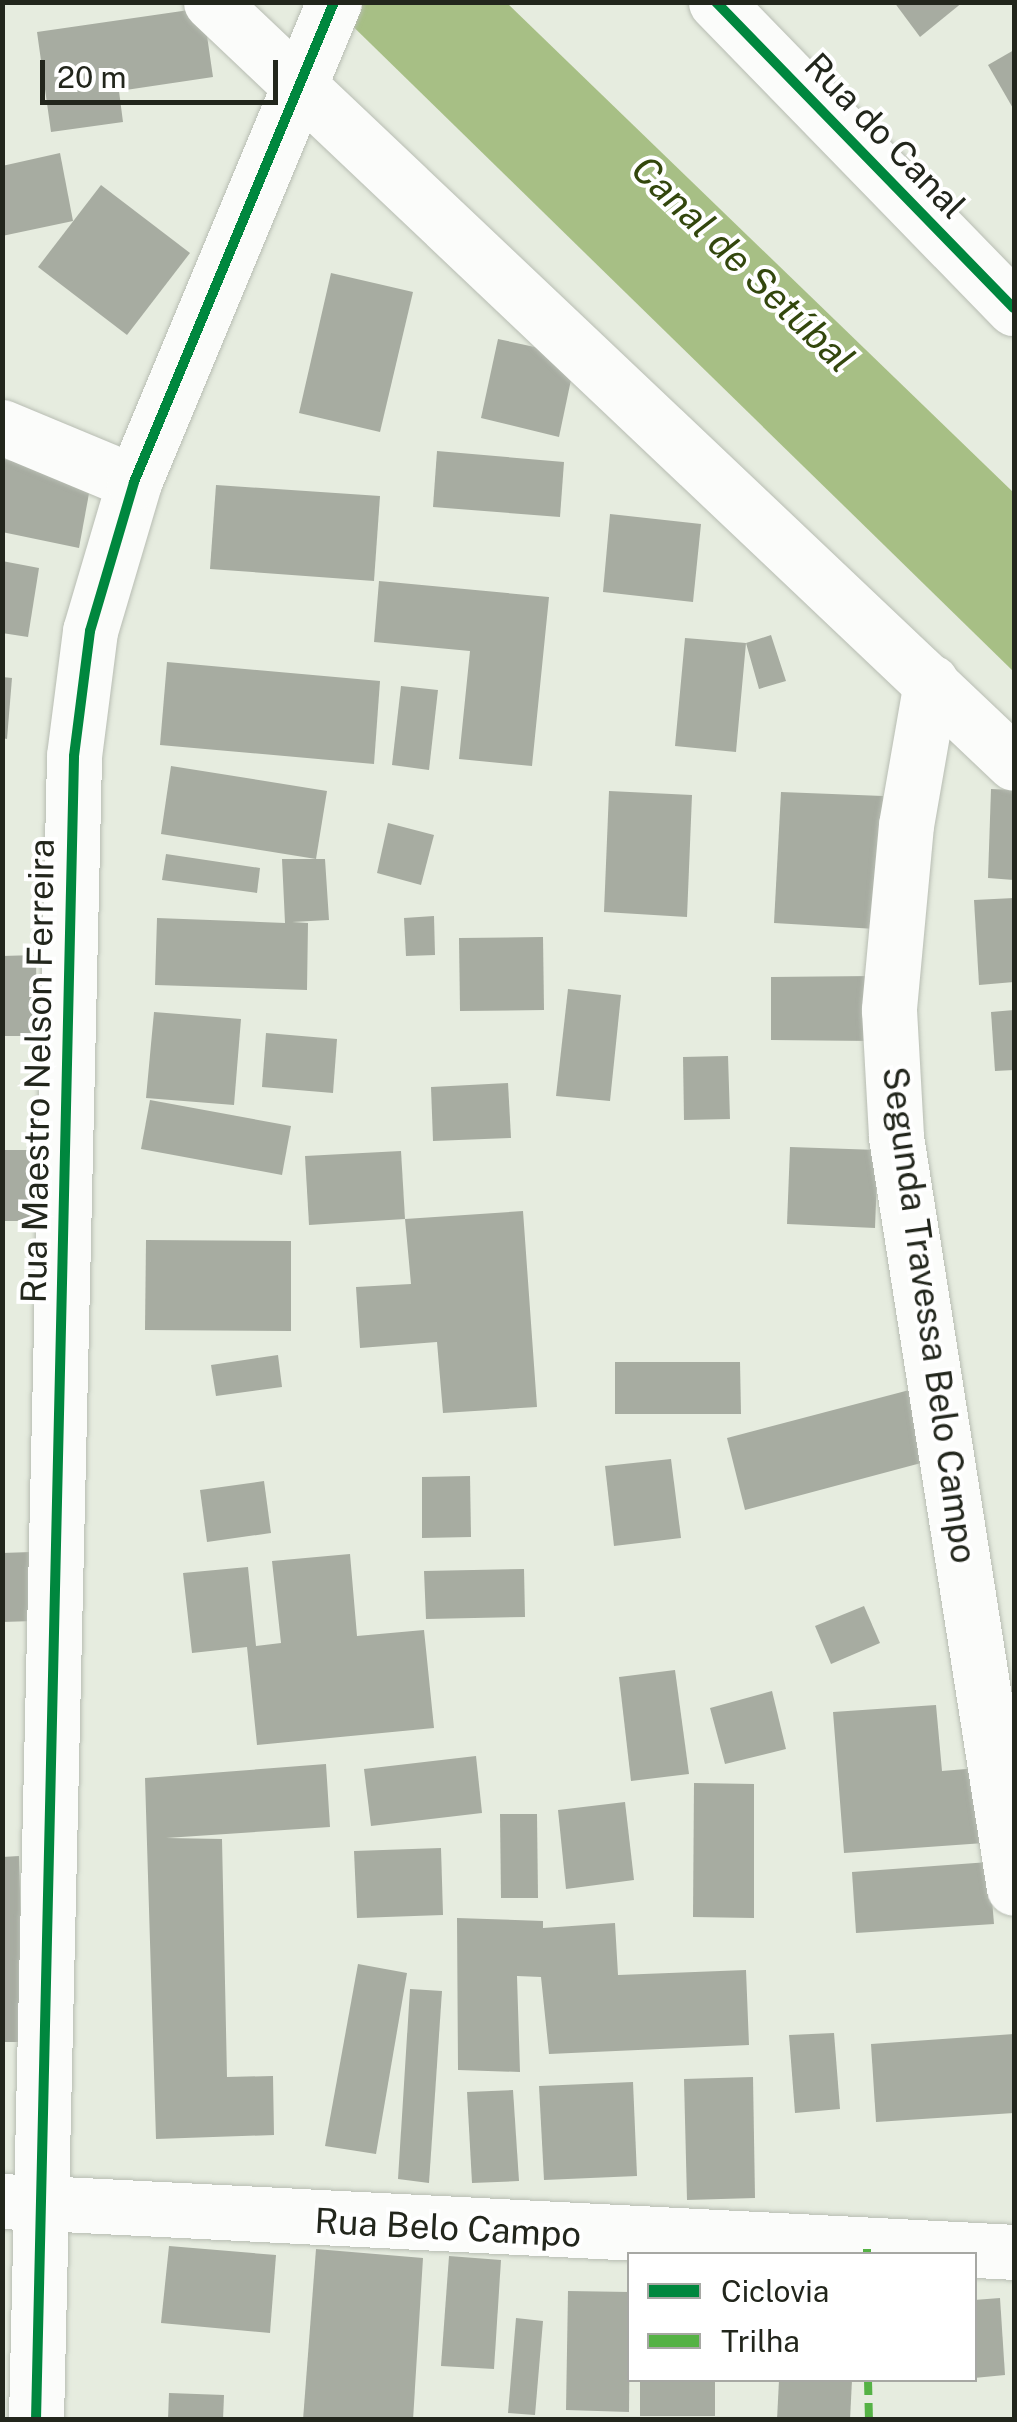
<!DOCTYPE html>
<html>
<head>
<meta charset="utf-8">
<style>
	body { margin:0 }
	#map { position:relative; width:1017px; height:2422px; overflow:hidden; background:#e6ecdf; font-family:"Public Sans",sans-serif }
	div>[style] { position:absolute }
	.water>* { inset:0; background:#a7bf85 }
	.building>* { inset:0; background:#a7aca1 }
	.roads { filter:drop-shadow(0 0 2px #b8bdb3) drop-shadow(0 0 2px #b8bdb3) }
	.minor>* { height:55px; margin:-27.5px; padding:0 27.5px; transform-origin:27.5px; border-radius:27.5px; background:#fbfcfa }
	.quiet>* { height:8px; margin-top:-4px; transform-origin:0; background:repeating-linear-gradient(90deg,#55b245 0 15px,transparent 0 23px) }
	.cycleway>* { height:10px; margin:-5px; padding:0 5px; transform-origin:5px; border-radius:5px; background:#00873e }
	span { translate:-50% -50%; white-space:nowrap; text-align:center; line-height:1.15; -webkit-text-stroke:8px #fff; paint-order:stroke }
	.street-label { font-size:35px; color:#22261c }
	.water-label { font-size:38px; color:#33470d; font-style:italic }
	.frame { position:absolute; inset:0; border:5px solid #22261c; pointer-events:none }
	.legend { position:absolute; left:627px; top:2252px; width:350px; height:130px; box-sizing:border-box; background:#fff; border:2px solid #a7a8a4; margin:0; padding:12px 18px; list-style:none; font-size:30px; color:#22261c }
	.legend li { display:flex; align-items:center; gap:20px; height:50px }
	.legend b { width:50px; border:2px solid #a7a8a4 }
	.scale { position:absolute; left:40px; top:60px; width:238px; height:45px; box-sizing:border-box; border:5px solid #22261c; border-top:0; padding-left:12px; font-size:30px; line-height:35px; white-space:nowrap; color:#22261c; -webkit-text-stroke:8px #fff; paint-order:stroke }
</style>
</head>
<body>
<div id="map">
	<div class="water">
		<div style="clip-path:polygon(329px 3px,507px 3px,1014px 493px,1014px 672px)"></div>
	</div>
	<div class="building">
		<div style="clip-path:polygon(894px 2px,963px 2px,920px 37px)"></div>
		<div style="clip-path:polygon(203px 8px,213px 77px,119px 91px,123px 122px,51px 132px,37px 32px)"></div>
		<div style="clip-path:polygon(1014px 50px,1014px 110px,988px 65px)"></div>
		<div style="clip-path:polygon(60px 153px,73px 221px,2px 236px,2px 166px)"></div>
		<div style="clip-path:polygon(101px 185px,190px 253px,127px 335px,38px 267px)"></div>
		<div style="clip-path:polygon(331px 273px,413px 292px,380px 432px,299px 413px)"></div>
		<div style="clip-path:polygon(498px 339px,576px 356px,559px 437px,481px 418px)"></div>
		<div style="clip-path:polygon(437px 451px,564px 462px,560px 517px,433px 507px)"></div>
		<div style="clip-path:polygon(2px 459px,92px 477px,79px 548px,2px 532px)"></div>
		<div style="clip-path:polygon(216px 485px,380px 496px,374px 581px,210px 569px)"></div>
		<div style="clip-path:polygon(610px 514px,701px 524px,693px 602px,603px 592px)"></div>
		<div style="clip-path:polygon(2px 561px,39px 568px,28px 637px,2px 633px)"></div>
		<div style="clip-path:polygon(379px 581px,549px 597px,532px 766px,459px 759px,470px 651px,374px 642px)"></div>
		<div style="clip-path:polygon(771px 635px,786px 681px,759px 689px,746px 643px,736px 752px,675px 746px,685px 638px,746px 643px)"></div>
		<div style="clip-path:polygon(167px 662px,380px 681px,374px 764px,160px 745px)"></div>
		<div style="clip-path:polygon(2px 677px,12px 678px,7px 739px,2px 738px)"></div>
		<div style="clip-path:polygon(401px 686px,438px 690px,429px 770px,392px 765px)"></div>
		<div style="clip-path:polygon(171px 766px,327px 791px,316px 859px,161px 834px)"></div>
		<div style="clip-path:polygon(991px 789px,1014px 790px,1014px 880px,988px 878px)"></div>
		<div style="clip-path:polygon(609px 791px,692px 795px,687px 917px,604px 912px)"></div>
		<div style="clip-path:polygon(781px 792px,883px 796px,876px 929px,774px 923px)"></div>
		<div style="clip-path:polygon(388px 823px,434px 835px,421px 885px,377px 873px)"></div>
		<div style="clip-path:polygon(166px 854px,260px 868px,257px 893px,162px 880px)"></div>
		<div style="clip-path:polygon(282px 859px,325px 859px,329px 920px,292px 922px,308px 923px,307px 990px,155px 985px,157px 918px,285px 923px)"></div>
		<div style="clip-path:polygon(1014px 898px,1014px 982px,979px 985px,974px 900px)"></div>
		<div style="clip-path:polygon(434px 916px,435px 955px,406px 956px,404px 918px)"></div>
		<div style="clip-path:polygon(543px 937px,544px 1010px,460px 1011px,459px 938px)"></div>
		<div style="clip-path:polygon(36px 955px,37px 1036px,2px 1036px,2px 956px)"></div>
		<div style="clip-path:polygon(872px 976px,872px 1041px,771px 1040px,771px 977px)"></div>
		<div style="clip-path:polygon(568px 989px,621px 995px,610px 1101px,556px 1096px)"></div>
		<div style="clip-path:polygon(1014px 1010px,1014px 1070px,995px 1071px,991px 1012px)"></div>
		<div style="clip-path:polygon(154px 1012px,241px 1019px,234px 1105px,146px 1098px)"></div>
		<div style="clip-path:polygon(266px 1033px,337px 1039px,333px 1093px,262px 1087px)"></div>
		<div style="clip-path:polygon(728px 1056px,730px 1119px,684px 1120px,683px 1057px)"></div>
		<div style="clip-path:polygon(508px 1083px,511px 1138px,433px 1141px,431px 1087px)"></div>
		<div style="clip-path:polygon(150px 1100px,291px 1126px,282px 1175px,141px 1149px)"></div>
		<div style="clip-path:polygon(790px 1147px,878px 1150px,875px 1228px,787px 1224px)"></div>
		<div style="clip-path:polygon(2px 1150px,40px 1150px,39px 1221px,2px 1221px)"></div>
		<div style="clip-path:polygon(401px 1151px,405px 1219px,309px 1225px,305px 1156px)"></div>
		<div style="clip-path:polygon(523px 1211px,537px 1407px,443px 1413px,437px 1342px,360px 1348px,356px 1287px,411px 1284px,405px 1219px)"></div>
		<div style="clip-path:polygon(146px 1240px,291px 1241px,291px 1331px,145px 1330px)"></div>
		<div style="clip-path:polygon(278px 1355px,282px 1387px,216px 1396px,211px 1365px)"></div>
		<div style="clip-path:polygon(615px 1362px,740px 1362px,741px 1414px,615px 1414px)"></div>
		<div style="clip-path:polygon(917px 1388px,936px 1459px,745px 1510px,727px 1438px)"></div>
		<div style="clip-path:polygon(671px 1459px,681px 1538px,614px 1546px,605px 1466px)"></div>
		<div style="clip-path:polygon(470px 1476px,471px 1537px,422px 1538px,422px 1477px)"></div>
		<div style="clip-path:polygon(264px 1481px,271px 1533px,207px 1542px,200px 1490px)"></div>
		<div style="clip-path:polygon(31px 1552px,34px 1621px,2px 1622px,2px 1553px)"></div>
		<div style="clip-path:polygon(350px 1554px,357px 1636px,424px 1630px,434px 1728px,257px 1745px,247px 1647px,192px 1653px,183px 1573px,248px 1567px,256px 1646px,281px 1643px,272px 1561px)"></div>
		<div style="clip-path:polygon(524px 1569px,525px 1617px,426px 1619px,424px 1571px)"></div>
		<div style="clip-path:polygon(864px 1606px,880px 1643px,831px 1664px,815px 1626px)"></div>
		<div style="clip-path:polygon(675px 1670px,689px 1774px,631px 1781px,619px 1677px)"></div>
		<div style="clip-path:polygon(772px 1691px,786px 1749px,725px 1764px,710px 1708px)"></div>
		<div style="clip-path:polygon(936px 1705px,942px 1771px,978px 1768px,984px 1843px,844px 1853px,833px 1712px)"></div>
		<div style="clip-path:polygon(476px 1756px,482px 1813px,371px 1826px,364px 1769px)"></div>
		<div style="clip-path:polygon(326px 1764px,330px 1827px,166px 1838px,222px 1839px,227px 2077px,273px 2076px,274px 2135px,156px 2139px,145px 1778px)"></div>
		<div style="clip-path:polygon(694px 1783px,754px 1784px,754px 1918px,693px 1917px)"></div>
		<div style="clip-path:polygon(625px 1802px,634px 1880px,566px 1889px,558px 1810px)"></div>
		<div style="clip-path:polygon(500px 1814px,537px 1814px,538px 1898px,501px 1898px)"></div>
		<div style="clip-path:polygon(441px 1848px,443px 1915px,357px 1918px,354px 1851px)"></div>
		<div style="clip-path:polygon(19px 1856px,24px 2042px,2px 2042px,2px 1857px)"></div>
		<div style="clip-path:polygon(989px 1862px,994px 1924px,856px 1933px,852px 1872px)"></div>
		<div style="clip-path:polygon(457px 1918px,543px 1921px,543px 1928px,615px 1923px,618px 1975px,746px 1970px,749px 2045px,549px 2054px,541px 1977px,517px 1976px,520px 2072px,458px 2070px)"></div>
		<div style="clip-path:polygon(358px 1964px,407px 1973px,376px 2154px,325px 2146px)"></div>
		<div style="clip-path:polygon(410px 1989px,442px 1991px,429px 2183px,398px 2179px)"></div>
		<div style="clip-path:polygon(834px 2033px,840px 2109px,795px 2113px,789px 2035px)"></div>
		<div style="clip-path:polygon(1014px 2034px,1014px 2113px,876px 2122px,871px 2044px)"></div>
		<div style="clip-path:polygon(753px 2077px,755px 2198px,687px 2200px,684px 2079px)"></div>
		<div style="clip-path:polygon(633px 2082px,637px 2176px,544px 2180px,539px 2086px)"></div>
		<div style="clip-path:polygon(513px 2090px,519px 2181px,472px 2183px,467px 2092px)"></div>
		<div style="clip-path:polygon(169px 2246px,276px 2255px,270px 2333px,161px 2323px)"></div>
		<div style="clip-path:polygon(316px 2249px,423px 2258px,413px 2420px,303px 2420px)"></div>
		<div style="clip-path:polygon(449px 2256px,501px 2260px,494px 2369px,441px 2366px)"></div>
		<div style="clip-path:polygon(568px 2291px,630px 2292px,629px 2412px,566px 2410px)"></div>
		<div style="clip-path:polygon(1000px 2298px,1005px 2375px,974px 2378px,974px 2300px)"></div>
		<div style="clip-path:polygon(516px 2318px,543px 2321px,535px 2415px,508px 2413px)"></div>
		<div style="clip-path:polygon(640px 2380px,715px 2380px,715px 2416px,640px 2416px)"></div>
		<div style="clip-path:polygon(779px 2380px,852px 2380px,850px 2420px,777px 2420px)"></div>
		<div style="clip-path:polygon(169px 2393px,224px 2395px,223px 2420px,168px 2420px)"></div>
	</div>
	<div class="roads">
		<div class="minor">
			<div style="left:211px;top:2px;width:1106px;rotate:43.46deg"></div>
			<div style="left:716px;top:2px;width:427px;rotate:45.8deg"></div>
			<div style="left:2px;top:427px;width:143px;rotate:22.6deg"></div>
			<div style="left:931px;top:682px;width:145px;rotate:99.9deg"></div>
			<div style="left:906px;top:825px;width:186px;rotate:95.3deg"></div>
			<div style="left:889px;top:1010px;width:127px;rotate:86.8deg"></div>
			<div style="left:896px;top:1137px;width:760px;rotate:81.07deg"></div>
			<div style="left:2px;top:2201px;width:1013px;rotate:2.88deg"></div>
			<div style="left:36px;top:2420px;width:1664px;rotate:-88.69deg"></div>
			<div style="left:74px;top:756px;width:126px;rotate:-82.7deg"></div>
			<div style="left:90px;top:631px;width:155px;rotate:-73.5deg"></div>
			<div style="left:134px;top:482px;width:520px;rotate:-67.38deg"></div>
		</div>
	</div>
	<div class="quiet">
		<div style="left:867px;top:2249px;width:5px;rotate:90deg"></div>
		<div style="left:868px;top:2380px;width:40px;rotate:88.6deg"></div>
	</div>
	<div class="cycleway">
		<div style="left:716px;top:2px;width:427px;rotate:45.8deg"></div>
		<div style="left:36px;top:2420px;width:1664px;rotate:-88.69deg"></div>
		<div style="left:74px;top:756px;width:126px;rotate:-82.7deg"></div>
		<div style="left:90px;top:631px;width:155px;rotate:-73.5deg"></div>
		<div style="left:134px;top:482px;width:520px;rotate:-67.38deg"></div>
	</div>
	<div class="street-label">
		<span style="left:885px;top:136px;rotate:46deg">Rua do Canal</span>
		<span style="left:38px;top:1071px;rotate:-89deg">Rua Maestro Nelson Ferreira</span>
		<span style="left:929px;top:1315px;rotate:82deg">Segunda Travessa Belo Campo</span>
		<span style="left:448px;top:2228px;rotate:3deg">Rua Belo Campo</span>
	</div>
	<div class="water-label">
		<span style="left:743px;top:264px;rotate:44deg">Canal de Setúbal</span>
	</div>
	<div class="frame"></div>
	<ul class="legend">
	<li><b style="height:12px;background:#00873e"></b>Ciclovia</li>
	<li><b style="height:12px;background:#55b245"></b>Trilha</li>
	</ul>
	<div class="scale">20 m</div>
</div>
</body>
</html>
